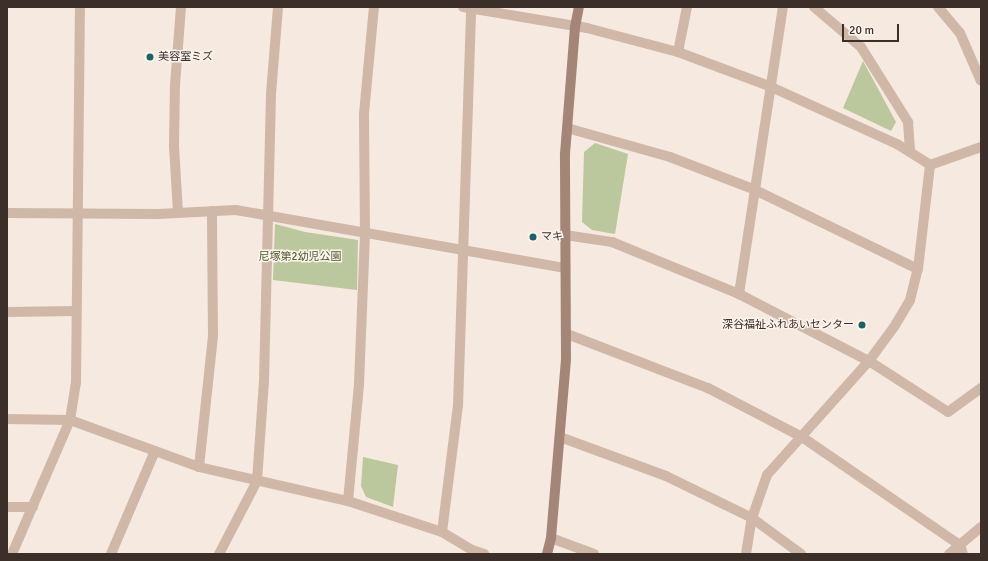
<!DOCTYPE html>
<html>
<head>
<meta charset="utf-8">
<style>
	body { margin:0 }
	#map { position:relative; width:988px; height:561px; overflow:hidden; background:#f6e9df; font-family:Signika,"Noto Sans JP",sans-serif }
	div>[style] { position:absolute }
	.green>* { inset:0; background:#bbc79c }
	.street>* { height:10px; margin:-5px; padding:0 5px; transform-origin:5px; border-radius:5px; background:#d0b8a9 }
	.secondary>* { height:10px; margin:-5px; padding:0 5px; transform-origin:5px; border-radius:5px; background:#a48679 }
	.dots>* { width:11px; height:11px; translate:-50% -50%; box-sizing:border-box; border:2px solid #fcf4ec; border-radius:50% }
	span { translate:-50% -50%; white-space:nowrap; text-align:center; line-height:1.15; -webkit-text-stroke:3px #fcf4ec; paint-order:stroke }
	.poi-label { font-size:11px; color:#3c2e29 }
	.left { translate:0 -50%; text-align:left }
	.right { translate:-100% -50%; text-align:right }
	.park-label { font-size:11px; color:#4e5d2a }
	.frame { position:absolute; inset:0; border:8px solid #3c2e29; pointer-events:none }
	.scale { position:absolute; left:842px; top:24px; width:57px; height:18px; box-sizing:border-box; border:2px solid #3c2e29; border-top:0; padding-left:5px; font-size:12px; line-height:14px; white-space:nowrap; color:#3c2e29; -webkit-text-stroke:3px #fcf4ec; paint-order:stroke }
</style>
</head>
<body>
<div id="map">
	<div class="green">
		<div style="clip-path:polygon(863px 61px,896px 122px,891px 131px,843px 108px)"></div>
		<div style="clip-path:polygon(595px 143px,628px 154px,615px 234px,592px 230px,582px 222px,584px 152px)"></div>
		<div style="clip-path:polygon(275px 224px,305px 232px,358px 240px,357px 290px,273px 280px)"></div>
		<div style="clip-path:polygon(363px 457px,398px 465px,393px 507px,366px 497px,361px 486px)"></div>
	</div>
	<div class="street">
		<div style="left:463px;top:7px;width:126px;rotate:9.6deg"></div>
		<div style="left:587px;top:28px;width:94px;rotate:14.8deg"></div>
		<div style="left:678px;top:52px;width:97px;rotate:20.5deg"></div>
		<div style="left:769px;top:86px;width:141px;rotate:24.4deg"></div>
		<div style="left:897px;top:144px;width:39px;rotate:32deg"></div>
		<div style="left:814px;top:7px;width:62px;rotate:40.4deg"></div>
		<div style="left:861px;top:47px;width:89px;rotate:57.9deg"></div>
		<div style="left:908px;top:122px;width:30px;rotate:86deg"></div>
		<div style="left:938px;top:7px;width:34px;rotate:50deg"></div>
		<div style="left:960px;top:33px;width:52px;rotate:66.4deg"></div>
		<div style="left:678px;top:52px;width:46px;rotate:-78.7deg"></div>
		<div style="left:567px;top:128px;width:107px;rotate:15.7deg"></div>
		<div style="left:670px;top:157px;width:89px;rotate:21.1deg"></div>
		<div style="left:753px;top:189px;width:183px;rotate:25.9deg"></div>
		<div style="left:930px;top:165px;width:54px;rotate:-19.4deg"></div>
		<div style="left:7px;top:213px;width:151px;rotate:0.4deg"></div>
		<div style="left:158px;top:214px;width:78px;rotate:-2.9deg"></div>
		<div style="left:236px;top:210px;width:333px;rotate:10deg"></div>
		<div style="left:178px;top:213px;width:67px;rotate:-93.4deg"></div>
		<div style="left:174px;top:146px;width:61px;rotate:-89.1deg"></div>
		<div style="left:175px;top:85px;width:78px;rotate:-85.6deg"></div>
		<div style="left:565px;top:235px;width:48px;rotate:8.5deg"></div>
		<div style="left:612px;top:242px;width:137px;rotate:22.3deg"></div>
		<div style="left:739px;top:294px;width:146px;rotate:27.3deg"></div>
		<div style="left:869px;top:361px;width:94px;rotate:32.8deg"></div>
		<div style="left:948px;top:412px;width:41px;rotate:-36deg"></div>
		<div style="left:739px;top:294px;width:290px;rotate:-81.3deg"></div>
		<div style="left:7px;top:312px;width:69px;rotate:-0.8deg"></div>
		<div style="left:567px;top:334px;width:151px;rotate:21deg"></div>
		<div style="left:708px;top:388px;width:106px;rotate:27.5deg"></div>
		<div style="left:802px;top:437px;width:191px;rotate:34.4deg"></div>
		<div style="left:960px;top:545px;width:9px;rotate:72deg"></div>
		<div style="left:7px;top:419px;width:63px;rotate:0.9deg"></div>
		<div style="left:70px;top:420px;width:137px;rotate:20deg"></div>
		<div style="left:199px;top:467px;width:153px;rotate:12.9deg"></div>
		<div style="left:348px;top:501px;width:99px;rotate:18.3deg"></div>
		<div style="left:442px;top:532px;width:35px;rotate:31deg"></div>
		<div style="left:472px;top:550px;width:13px;rotate:18deg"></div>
		<div style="left:560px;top:437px;width:113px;rotate:20.2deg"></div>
		<div style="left:666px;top:476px;width:96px;rotate:26deg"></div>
		<div style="left:752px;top:518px;width:61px;rotate:36.3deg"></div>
		<div style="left:199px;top:467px;width:132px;rotate:-83.9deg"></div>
		<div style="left:213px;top:336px;width:125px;rotate:-90.5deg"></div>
		<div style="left:348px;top:501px;width:118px;rotate:-84.6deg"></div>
		<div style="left:359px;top:384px;width:151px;rotate:-87.7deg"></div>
		<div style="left:365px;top:233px;width:119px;rotate:-90.5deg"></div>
		<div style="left:364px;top:114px;width:107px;rotate:-84.7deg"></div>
		<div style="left:7px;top:507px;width:26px"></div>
		<div style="left:442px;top:532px;width:127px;rotate:-82.8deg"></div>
		<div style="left:458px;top:406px;width:399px;rotate:-88.1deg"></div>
		<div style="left:551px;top:538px;width:46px;rotate:20.4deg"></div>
		<div style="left:12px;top:554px;width:146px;rotate:-66.6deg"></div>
		<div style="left:70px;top:420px;width:37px;rotate:-81deg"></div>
		<div style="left:76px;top:383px;width:376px;rotate:-89.4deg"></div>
		<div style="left:111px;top:554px;width:112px;rotate:-66.9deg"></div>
		<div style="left:219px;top:554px;width:82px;rotate:-62.5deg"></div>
		<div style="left:257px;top:481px;width:100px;rotate:-86deg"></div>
		<div style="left:264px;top:381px;width:287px;rotate:-88.6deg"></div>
		<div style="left:271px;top:94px;width:87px;rotate:-85.4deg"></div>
		<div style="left:746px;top:554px;width:36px;rotate:-81deg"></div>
		<div style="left:752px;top:518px;width:46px;rotate:-70.8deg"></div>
		<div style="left:767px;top:475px;width:153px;rotate:-48.2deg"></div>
		<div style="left:869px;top:361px;width:42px;rotate:-53.7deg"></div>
		<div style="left:894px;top:327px;width:31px;rotate:-59deg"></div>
		<div style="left:910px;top:300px;width:32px;rotate:-76deg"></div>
		<div style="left:918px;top:269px;width:105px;rotate:-83.4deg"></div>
		<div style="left:949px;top:554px;width:42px;rotate:-40.2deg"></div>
	</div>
	<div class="secondary">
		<div style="left:547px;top:554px;width:16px;rotate:-76deg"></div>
		<div style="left:551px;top:538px;width:180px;rotate:-85.2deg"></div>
		<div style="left:566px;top:359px;width:205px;rotate:-90.3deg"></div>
		<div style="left:565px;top:154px;width:127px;rotate:-85.5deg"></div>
		<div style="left:575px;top:27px;width:20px;rotate:-79deg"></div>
	</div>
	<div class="dots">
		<div style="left:150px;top:57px;background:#196363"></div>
		<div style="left:533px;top:237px;background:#196363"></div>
		<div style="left:862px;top:325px;background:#196363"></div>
	</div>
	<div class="poi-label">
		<span class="left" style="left:158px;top:57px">美容室ミズ</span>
		<span class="left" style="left:541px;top:237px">マキ</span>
		<span class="right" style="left:854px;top:325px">深谷福祉ふれあいセンター</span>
	</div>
	<div class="park-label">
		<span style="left:300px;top:257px">尼塚第2幼児公園</span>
	</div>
	<div class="frame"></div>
	<div class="scale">20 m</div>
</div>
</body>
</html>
